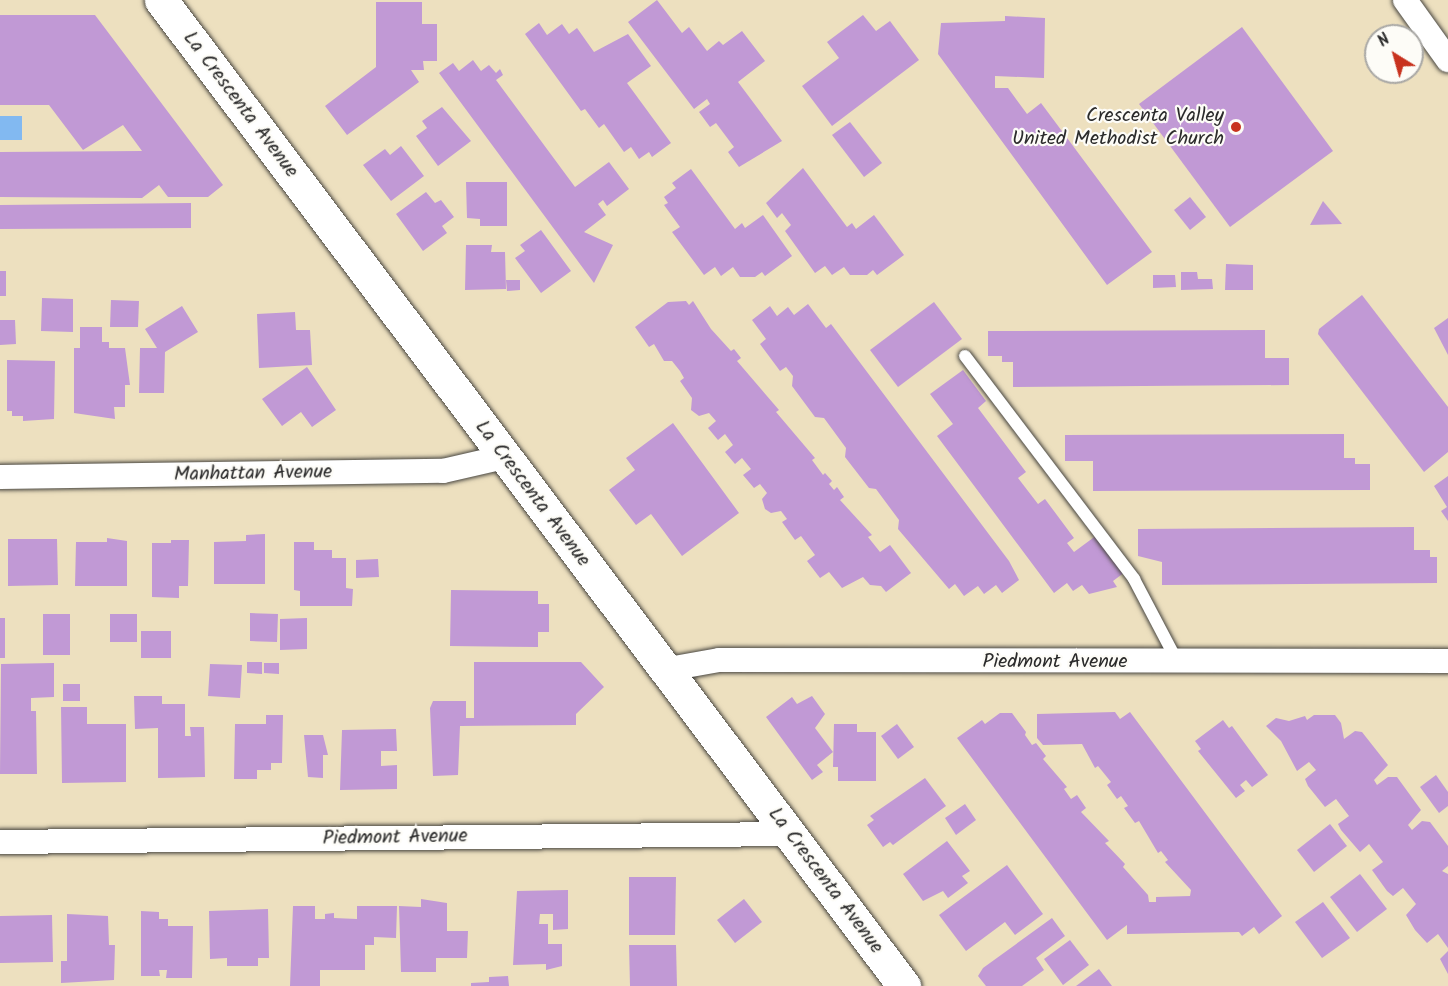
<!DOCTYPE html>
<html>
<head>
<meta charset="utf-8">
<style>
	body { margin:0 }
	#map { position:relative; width:1448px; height:986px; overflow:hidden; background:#ede0bf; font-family:Kalam,sans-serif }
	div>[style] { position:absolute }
	.water>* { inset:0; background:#82b9f1 }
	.building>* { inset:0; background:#c199d5 }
	.roads { filter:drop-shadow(0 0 2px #484641) drop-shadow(0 0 2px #484641) }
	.service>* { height:12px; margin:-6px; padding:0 6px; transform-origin:6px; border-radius:6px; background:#fff }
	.minor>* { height:24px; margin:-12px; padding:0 12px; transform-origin:12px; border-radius:12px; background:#fff }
	.secondary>* { height:33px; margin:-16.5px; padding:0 16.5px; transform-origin:16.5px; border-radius:16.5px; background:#fff }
	.dots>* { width:16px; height:16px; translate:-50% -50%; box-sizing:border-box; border:3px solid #fdfcf7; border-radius:50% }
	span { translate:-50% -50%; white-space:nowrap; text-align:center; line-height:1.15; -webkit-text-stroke:4.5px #fdfcf7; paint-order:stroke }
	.street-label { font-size:20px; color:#2b2b2b }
	.poi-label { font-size:20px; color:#2b2b2b }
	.right { translate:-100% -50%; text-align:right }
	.north { position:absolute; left:1364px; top:24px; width:60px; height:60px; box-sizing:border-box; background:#fdfcf7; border:2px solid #a9a8a5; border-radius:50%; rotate:323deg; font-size:16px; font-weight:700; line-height:24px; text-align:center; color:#2b2b2b }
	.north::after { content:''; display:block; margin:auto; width:21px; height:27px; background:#c8321e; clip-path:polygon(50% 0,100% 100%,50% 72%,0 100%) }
</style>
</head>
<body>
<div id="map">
	<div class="water">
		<div style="clip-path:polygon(0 116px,22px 116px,22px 140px,0 140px)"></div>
	</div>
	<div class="building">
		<div style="clip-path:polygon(657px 0,682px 33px,689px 27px,707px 51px,719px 41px,723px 45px,742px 31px,765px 61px,738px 82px,782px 141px,739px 167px,728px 152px,734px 147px,716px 123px,710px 127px,699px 112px,710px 104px,707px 99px,694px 109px,628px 22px)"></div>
		<div style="clip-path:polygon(376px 2px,422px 2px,422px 24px,437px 24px,437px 61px,423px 61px,424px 70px,411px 70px,419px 82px,347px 135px,325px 106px,376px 67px)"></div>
		<div style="clip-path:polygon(0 15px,95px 15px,223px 185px,208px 197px,168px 197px,159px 185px,142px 198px,0 197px,0 152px,142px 151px,123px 125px,83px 150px,49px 105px,0 105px)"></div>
		<div style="clip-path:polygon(863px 15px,876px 31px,890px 21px,919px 60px,832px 126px,802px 86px,839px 58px,827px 42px)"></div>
		<div style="clip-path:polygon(1005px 16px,1045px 18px,1044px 78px,995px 76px,995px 88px,1008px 88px,1027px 114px,1041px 103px,1152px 252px,1107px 285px,938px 54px,941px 23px,1005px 21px)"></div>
		<div style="clip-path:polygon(539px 23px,547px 35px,562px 24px,569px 34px,577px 28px,594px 52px,628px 34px,651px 66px,627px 83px,671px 143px,652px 157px,649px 152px,639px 159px,631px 147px,624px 152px,604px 124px,599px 128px,585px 109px,581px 111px,525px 34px)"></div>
		<div style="clip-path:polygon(1242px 27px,1333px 151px,1230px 227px,1139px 104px)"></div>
		<div style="clip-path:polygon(473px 60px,481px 71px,489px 65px,496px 73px,500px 69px,503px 75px,496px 80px,575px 187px,609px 162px,629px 189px,607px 206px,603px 200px,598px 204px,606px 215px,584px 232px,613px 245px,594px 283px,439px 73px,453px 63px,459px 71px)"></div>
		<div style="clip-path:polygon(442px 107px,471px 141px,438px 166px,416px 136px,427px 128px,422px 121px)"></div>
		<div style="clip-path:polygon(850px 122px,882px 163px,864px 177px,832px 135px)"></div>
		<div style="clip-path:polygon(401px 146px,424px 176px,391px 201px,363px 165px,385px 149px,390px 155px)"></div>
		<div style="clip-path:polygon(803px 168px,847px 227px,852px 223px,856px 229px,874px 215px,904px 255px,877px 275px,873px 270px,867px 275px,850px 275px,844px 267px,832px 275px,825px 266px,815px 273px,785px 231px,791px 225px,782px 213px,777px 218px,766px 203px)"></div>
		<div style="clip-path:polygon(691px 169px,735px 229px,742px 223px,745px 228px,763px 215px,792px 256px,765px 276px,762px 272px,755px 277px,740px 277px,733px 267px,721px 276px,715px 267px,704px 275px,672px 232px,680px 227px,664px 205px,668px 203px,664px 197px,676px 188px,672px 183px)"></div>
		<div style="clip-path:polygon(466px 182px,507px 182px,507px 226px,480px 226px,480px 219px,467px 218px)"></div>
		<div style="clip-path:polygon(426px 192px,435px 203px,441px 200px,454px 217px,442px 226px,447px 233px,423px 251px,396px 214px)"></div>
		<div style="clip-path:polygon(1190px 197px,1206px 217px,1190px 230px,1174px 210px)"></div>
		<div style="clip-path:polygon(1323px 201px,1342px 224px,1310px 225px)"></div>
		<div style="clip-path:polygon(191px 203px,191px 228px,0 229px,0 205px)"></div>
		<div style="clip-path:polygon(541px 230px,571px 271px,541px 293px,515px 258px,525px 251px,520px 245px)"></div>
		<div style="clip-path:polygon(466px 245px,492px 245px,491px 252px,505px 252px,506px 289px,465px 290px)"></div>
		<div style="clip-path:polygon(1226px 264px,1253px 265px,1253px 290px,1225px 290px)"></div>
		<div style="clip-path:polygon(0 271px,6px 271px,6px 296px,0 296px)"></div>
		<div style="clip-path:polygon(1181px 272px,1197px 272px,1198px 279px,1212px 279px,1213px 289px,1181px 290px)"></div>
		<div style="clip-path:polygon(1153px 275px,1175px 275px,1176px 287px,1153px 288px)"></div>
		<div style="clip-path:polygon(506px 280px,520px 280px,520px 290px,507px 291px)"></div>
		<div style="clip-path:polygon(1362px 295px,1448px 407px,1448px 452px,1424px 472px,1318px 334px,1319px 329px)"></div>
		<div style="clip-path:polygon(42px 298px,73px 299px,73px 332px,41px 331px)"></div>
		<div style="clip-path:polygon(111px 300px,139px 301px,138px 327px,110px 327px)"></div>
		<div style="clip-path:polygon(686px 301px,689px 305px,693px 301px,711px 329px,731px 351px,734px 349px,741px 358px,737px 361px,779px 410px,776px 412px,815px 458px,812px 460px,823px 475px,825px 473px,832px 481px,829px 484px,834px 490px,837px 487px,844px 497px,840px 500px,872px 535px,868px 537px,880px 552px,890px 545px,911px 573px,886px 592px,881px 586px,870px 585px,863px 577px,842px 588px,829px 572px,820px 578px,807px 561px,815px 555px,801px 536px,795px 540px,782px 522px,787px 519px,781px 511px,771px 513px,765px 509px,762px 499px,767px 493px,760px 484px,754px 488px,743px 475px,751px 469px,742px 458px,735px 464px,725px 452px,733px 445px,725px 434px,718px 440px,708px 428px,716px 421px,709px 413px,699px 416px,691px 410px,692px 398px,680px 381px,684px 378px,680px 371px,672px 361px,664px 361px,654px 344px,649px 347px,635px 327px,668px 302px)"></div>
		<div style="clip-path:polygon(934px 302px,962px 339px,898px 387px,870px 350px)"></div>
		<div style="clip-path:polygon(808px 304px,826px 328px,831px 324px,1009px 561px,1019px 580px,1002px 593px,996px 585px,984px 594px,978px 586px,964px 596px,955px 584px,949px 589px,898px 529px,899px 520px,876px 489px,869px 488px,845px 457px,846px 448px,824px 418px,815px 417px,792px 386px,793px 376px,786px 367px,780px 371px,760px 344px,766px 339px,752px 320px,770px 306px,777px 316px,788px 307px,794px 315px)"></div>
		<div style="clip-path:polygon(182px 306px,198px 332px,165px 352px,164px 393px,139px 393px,140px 348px,157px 348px,145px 329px)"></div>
		<div style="clip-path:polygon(295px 312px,296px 330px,310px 330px,312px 365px,259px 368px,257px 314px)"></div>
		<div style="clip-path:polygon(1448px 318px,1448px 355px,1434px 328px)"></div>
		<div style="clip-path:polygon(0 320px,15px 320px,16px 344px,0 345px)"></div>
		<div style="clip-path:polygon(80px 327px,102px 327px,102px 342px,109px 342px,109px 348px,125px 348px,130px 385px,125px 385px,125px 407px,114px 407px,115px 419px,74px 413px,74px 348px,80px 348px)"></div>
		<div style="clip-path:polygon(1265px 330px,1265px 358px,1289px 358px,1289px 385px,1013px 387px,1013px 362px,1002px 362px,1002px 356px,988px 356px,988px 331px)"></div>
		<div style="clip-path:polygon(7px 360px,55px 361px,54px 419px,23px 421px,23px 416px,12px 416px,12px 411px,7px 411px)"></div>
		<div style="clip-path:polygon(307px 367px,336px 410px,312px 427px,301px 412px,282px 426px,262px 399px)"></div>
		<div style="clip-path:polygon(963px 370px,986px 401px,978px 408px,1026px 472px,1018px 478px,1038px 504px,1045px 499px,1074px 538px,1067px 543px,1074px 552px,1097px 535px,1125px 572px,1113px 581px,1117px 587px,1089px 594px,1082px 585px,1073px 591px,1067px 583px,1054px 593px,937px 436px,953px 424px,930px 394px)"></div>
		<div style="clip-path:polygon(673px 423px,739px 513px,682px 556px,651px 514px,636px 525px,609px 490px,635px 470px,626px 458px)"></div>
		<div style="clip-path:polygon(1344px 434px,1344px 458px,1355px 458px,1355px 464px,1370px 464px,1370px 490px,1093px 491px,1093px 461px,1065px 461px,1065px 435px)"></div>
		<div style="clip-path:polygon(1448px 476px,1448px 521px,1441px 511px,1447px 507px,1434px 486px)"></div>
		<div style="clip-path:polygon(1414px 527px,1414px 550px,1430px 550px,1430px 557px,1437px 557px,1437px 583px,1162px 585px,1162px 562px,1138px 556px,1138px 529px)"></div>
		<div style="clip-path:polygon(265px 534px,265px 584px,214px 584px,214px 542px,246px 541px,246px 535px)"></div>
		<div style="clip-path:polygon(107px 538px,127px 541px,127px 586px,75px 586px,76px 542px,107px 542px)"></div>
		<div style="clip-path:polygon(8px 539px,57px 539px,58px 585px,8px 586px)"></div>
		<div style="clip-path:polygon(171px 540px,189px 540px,188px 586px,179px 586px,179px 598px,152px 597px,152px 543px,171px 543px)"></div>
		<div style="clip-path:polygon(294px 542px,314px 542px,314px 550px,332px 550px,332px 558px,346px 558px,346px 588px,353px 589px,352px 606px,300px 606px,300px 591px,294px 590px)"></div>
		<div style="clip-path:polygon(378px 559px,379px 577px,356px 578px,356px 560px)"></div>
		<div style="clip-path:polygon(451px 590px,538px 591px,538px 604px,549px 604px,549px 632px,538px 632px,538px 647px,450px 646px)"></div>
		<div style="clip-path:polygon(250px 613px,278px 614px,277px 642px,250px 641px)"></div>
		<div style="clip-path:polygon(43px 614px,70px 614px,70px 655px,43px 655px)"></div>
		<div style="clip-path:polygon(110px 614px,137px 614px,137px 642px,110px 642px)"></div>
		<div style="clip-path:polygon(0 618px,5px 618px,5px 658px,0 658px)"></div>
		<div style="clip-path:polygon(307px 618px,307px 649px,280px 650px,280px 619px)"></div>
		<div style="clip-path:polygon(141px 631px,171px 631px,171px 658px,141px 658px)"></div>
		<div style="clip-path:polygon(247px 662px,262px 662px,262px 674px,247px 673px)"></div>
		<div style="clip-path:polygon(474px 662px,581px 662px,604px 687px,576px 714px,576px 725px,460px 726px,458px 775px,433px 776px,430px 708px,433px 701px,466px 701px,466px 718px,474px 718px)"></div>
		<div style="clip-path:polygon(54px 663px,54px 697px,31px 698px,31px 711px,36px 711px,37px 774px,0 774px,1px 664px)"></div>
		<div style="clip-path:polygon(264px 663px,279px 663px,279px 674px,264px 673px)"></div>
		<div style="clip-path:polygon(210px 664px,242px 665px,240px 698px,208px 696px)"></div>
		<div style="clip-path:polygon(63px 684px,80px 684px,80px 701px,63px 701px)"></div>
		<div style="clip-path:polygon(134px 696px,162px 696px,162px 704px,185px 704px,185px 736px,191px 736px,190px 727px,204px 727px,205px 777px,158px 778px,158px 728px,135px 729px)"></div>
		<div style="clip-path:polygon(812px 696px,825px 714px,815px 728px,833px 752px,817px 765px,823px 772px,812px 780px,766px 717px,792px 697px,797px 704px)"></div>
		<div style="clip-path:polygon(61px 707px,87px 707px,87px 724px,126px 724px,126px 782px,62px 783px)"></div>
		<div style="clip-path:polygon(1115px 712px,1120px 719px,1130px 712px,1282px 916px,1259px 934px,1254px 927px,1242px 936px,1239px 932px,1127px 934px,1127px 925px,1107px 940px,957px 738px,982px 720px,985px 724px,1000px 713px,1012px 713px,1026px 732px,1025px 735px,1032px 745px,1036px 743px,1046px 756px,1043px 759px,1067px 787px,1064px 789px,1071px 799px,1077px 795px,1086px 808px,1081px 812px,1109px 841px,1105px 843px,1125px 864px,1123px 867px,1148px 895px,1149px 902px,1156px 902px,1156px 897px,1190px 896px,1191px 890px,1165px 862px,1168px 860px,1161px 851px,1158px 853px,1139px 821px,1135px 823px,1124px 808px,1128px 806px,1121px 796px,1117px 799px,1107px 785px,1111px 782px,1098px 766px,1095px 768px,1082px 744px,1043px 745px,1037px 738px,1037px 714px)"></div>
		<div style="clip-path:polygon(266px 715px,283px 715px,282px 763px,271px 763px,271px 770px,257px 770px,257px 779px,234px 779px,235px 724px,266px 724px)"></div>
		<div style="clip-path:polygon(1314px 715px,1335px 715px,1341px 723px,1344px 739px,1355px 731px,1362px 732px,1388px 765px,1374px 780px,1377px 785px,1388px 777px,1397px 777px,1421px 810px,1408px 825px,1412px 830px,1422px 821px,1430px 822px,1448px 846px,1448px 866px,1442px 871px,1448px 874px,1448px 948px,1438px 934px,1427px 943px,1415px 930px,1406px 915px,1416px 904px,1403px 888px,1393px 896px,1387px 891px,1372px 870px,1383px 862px,1369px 844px,1360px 852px,1341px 830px,1338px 824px,1349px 816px,1336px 799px,1325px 807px,1308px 786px,1305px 779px,1316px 770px,1309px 762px,1297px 771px,1281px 741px,1266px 726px,1276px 718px,1289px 721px,1305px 716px,1307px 720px)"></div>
		<div style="clip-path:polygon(1223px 720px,1229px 728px,1232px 726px,1268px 775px,1252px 787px,1246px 780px,1240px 785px,1245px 791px,1236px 798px,1198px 751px,1201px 749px,1195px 741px)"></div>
		<div style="clip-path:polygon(834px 724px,857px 724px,857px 732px,876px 732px,876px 781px,838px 781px,838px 767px,833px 767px)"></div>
		<div style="clip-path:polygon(897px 724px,914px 747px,898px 759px,881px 736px)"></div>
		<div style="clip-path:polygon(396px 729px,397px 751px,381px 751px,381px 766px,397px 765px,397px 789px,340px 790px,342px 730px)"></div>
		<div style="clip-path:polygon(304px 735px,323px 735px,328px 755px,323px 755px,323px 778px,308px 777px)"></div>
		<div style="clip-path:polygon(1436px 775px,1448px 792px,1448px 806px,1439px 813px,1420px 787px)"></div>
		<div style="clip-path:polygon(925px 778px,946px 806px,893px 845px,890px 842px,883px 847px,867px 825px,874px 820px,870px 816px)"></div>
		<div style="clip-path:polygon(965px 804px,976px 820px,956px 835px,945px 818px)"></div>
		<div style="clip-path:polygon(1330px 824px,1347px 846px,1314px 872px,1297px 850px)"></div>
		<div style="clip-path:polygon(947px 841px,970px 871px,962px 876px,968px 883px,948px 898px,943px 891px,923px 901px,903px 874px)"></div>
		<div style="clip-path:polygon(1007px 865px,1043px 914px,1015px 935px,1005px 922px,966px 951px,939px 915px)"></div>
		<div style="clip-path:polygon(1360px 874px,1387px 909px,1357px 932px,1330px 897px)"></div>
		<div style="clip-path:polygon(629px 877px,676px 877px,675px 935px,629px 935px)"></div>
		<div style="clip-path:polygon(568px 890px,568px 929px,553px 930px,553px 914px,540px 914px,539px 924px,548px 924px,548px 944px,562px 944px,562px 966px,546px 970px,546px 964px,513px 965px,517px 891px)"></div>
		<div style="clip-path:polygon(421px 899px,447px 903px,447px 931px,468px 931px,467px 958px,436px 958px,436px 972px,401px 972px,399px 906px,421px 907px)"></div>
		<div style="clip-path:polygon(744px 899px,762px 922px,735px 943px,717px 920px)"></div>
		<div style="clip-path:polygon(1323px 902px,1350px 938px,1322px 958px,1295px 922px)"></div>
		<div style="clip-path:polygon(293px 906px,315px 906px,315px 919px,325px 919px,325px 914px,334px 913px,334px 918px,357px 919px,357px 906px,397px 906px,396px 938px,374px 937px,374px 945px,365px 945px,365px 970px,320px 970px,320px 986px,290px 986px)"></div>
		<div style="clip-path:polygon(268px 909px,269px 958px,258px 958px,258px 966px,227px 966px,227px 958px,210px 959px,209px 911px)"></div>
		<div style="clip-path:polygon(141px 911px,159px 912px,159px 919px,168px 919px,168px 926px,193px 926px,192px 978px,166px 978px,167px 970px,159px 970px,160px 976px,141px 976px)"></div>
		<div style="clip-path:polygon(67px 914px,108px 916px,109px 945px,115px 945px,114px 980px,61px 983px,61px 961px,67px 961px)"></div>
		<div style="clip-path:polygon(52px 915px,53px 962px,0 963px,0 916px)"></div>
		<div style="clip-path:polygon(1052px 918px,1065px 936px,1036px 958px,1044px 970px,1022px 986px,986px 986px,978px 976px,983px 968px)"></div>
		<div style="clip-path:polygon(1070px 940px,1089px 965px,1063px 985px,1044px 959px)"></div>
		<div style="clip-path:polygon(629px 945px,676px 945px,677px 986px,630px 986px)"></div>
		<div style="clip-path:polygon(1448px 951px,1448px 974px,1440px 959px)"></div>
		<div style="clip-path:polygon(1099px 969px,1112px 986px,1076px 986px)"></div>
		<div style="clip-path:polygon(508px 976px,509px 986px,471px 986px,471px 983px,489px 982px,489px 977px)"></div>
	</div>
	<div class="roads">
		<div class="service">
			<div style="left:965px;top:356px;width:280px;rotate:52.8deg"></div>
			<div style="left:1134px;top:579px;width:93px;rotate:62.3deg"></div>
		</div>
		<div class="minor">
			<div style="left:1405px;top:0;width:74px;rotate:54.4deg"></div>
			<div style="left:0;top:477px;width:443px;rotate:-0.8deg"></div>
			<div style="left:443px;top:471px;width:63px;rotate:-12.9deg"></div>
			<div style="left:663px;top:670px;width:57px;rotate:-10.1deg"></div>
			<div style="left:719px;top:660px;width:729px;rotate:0.08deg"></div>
			<div style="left:0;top:842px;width:789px;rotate:-0.58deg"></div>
		</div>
		<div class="secondary">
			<div style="left:161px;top:0;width:1235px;rotate:53deg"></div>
		</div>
	</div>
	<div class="dots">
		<div style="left:1236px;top:127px;background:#c8321e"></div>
	</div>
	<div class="street-label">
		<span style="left:240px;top:105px;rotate:53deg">La Crescenta Avenue</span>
		<span style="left:253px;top:474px;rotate:-1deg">Manhattan Avenue</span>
		<span style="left:532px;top:494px;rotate:53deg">La Crescenta Avenue</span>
		<span style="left:1055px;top:662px">Piedmont Avenue</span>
		<span style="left:395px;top:838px;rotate:-1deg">Piedmont Avenue</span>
		<span style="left:825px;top:881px;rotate:53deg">La Crescenta Avenue</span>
	</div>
	<div class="poi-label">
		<span class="right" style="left:1224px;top:128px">Crescenta Valley<br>United Methodist Church</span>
	</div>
	<div class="north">N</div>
</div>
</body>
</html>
